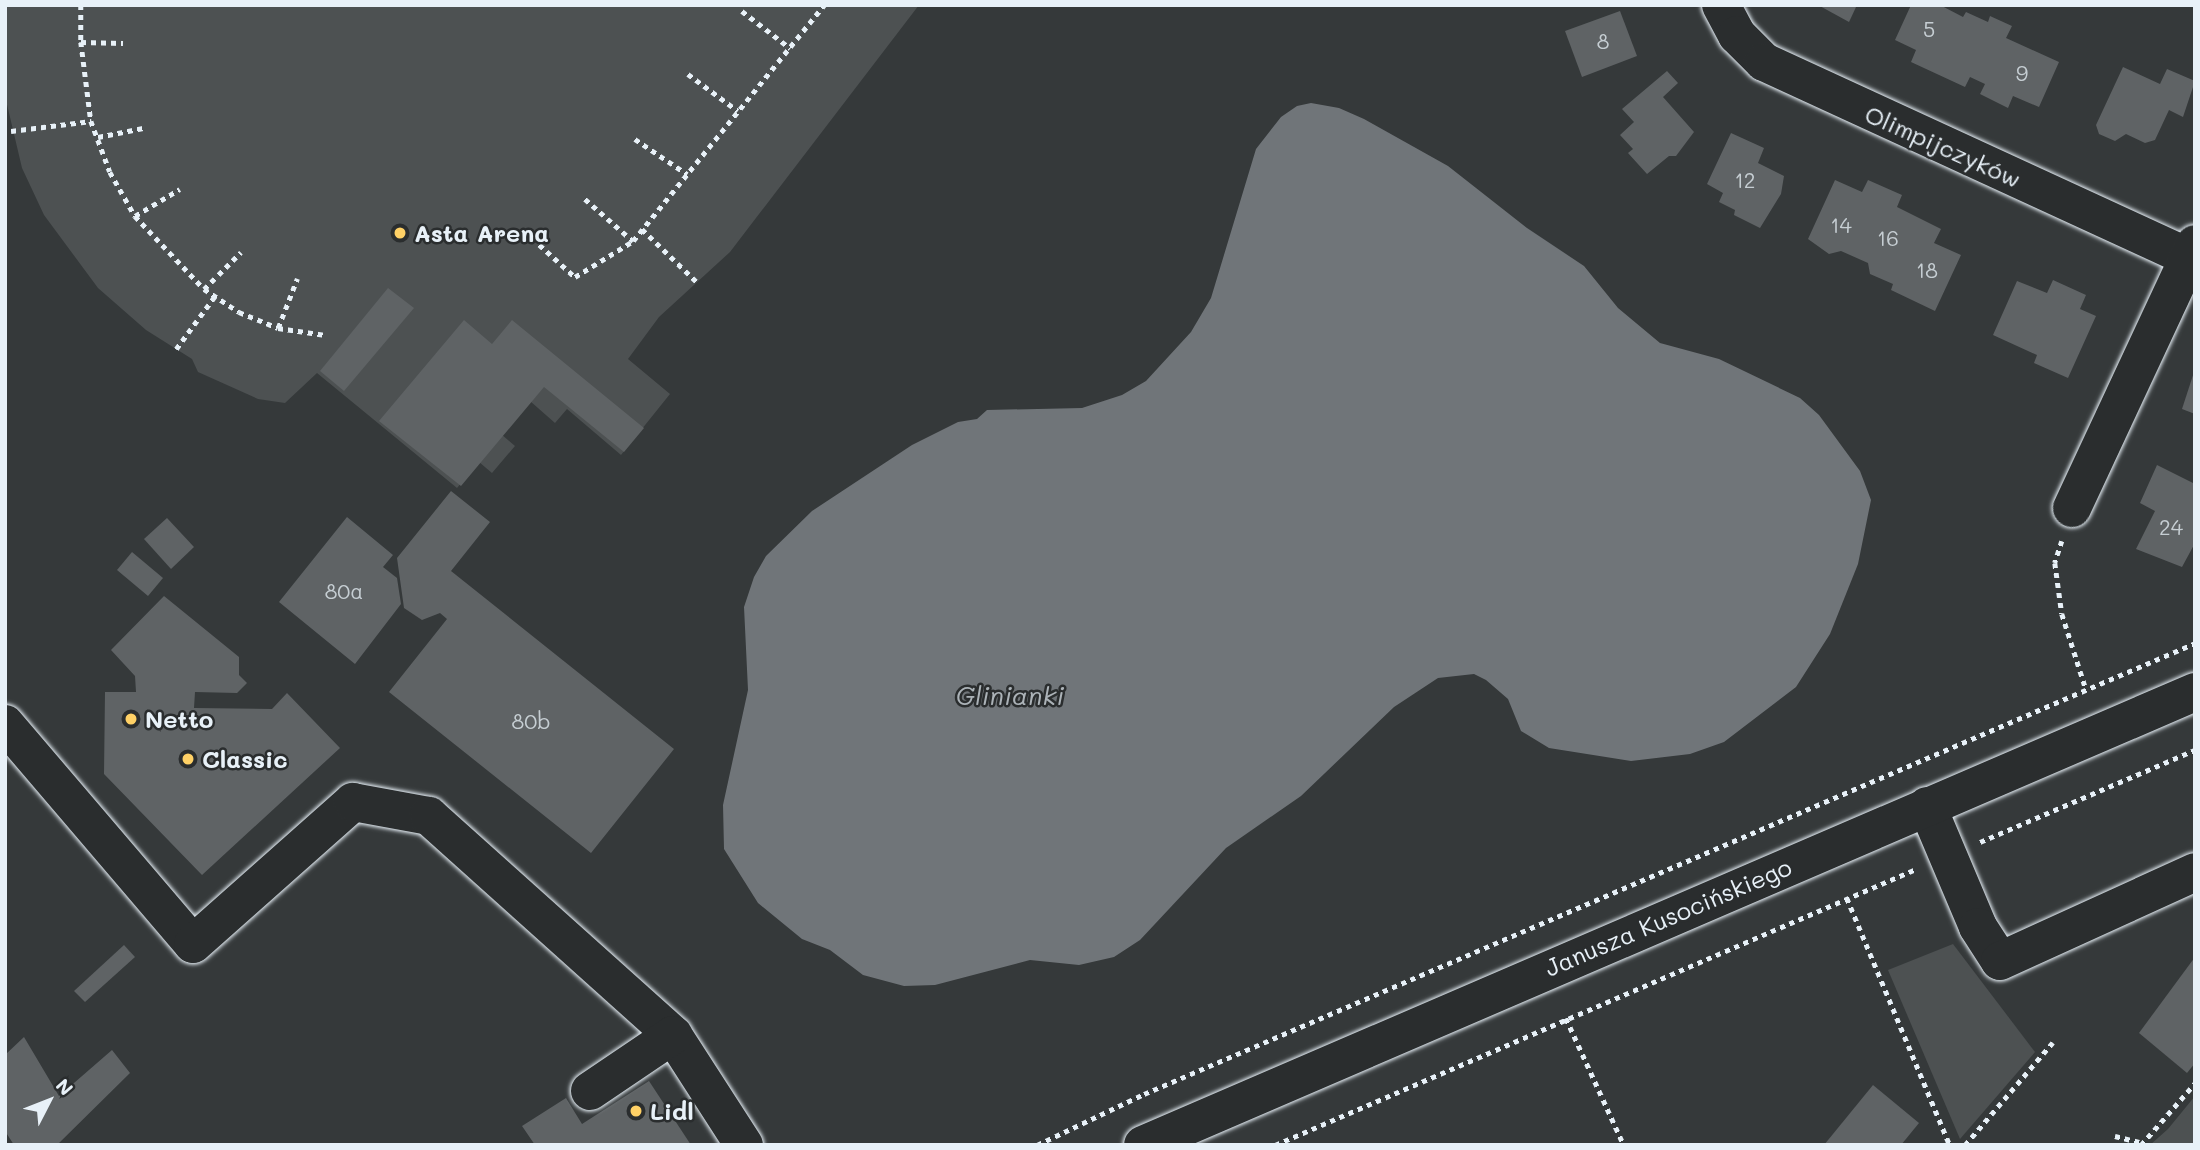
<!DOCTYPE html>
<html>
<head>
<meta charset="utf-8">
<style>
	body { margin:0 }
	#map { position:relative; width:2200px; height:1150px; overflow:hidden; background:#35393a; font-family:Mali,sans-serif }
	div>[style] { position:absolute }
	.green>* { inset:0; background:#4d5152 }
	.water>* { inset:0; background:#707579 }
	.building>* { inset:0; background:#5f6365 }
	.path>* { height:4.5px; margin-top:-2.25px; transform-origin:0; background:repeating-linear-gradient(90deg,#e8f1f8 0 5px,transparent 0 10px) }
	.roads { filter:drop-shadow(0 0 2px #e8f1f8) drop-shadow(0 0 2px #e8f1f8) }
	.minor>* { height:38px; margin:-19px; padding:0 19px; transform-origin:19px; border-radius:19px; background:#2a2d2e }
	.dots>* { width:19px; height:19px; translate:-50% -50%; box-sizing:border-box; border:4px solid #2a2d2e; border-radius:50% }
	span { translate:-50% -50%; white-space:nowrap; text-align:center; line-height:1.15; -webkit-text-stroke:5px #2a2d2e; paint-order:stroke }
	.number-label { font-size:21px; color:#c6ced3 }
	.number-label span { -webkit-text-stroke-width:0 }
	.street-label { font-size:24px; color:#e8f1f8 }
	.poi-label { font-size:24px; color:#e8f1f8; font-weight:700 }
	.left { translate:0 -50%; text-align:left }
	.water-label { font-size:26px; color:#acb3b8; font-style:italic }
	.frame { position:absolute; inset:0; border:7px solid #e8f1f8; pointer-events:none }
	.north { position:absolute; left:14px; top:1066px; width:70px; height:70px; -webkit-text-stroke:5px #2a2d2e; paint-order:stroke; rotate:48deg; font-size:19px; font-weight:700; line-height:28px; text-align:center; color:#e8f1f8 }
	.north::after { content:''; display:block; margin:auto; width:24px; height:32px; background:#e8f1f8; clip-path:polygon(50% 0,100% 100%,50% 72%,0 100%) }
</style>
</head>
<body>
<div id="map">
	<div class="green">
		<div style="clip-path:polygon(5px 5px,919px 5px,730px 252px,659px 317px,628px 359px,670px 394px,621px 455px,567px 409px,555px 423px,530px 401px,501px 434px,515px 446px,492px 473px,479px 462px,457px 488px,317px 373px,285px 403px,258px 399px,198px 372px,192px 359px,146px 330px,98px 288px,44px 215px,22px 168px,5px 96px)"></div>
		<div style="clip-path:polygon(1953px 944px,2035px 1052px,1960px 1139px,1888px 970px)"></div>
		<div style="clip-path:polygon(2195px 1096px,2195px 1145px,2150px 1145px,2168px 1129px)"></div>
	</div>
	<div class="water">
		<div style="clip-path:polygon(1311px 103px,1339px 108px,1364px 119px,1448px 166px,1527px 228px,1584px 266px,1618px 308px,1660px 343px,1719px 359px,1800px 398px,1819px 415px,1860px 471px,1871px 500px,1858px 564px,1830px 634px,1796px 687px,1724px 742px,1690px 754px,1631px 761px,1549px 748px,1521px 731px,1508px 699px,1486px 680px,1474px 674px,1438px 678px,1394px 707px,1301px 796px,1226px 848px,1140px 940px,1114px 957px,1079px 965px,1030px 960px,935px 985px,904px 986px,863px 975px,830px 950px,802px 939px,758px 903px,724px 849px,723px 805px,748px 690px,744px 607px,754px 577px,766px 556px,812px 511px,912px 445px,958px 422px,977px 419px,987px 410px,1082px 408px,1122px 395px,1146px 381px,1191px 332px,1211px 298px,1256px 149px,1281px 117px,1297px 106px)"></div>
	</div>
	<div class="building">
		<div style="clip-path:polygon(1818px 5px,1857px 5px,1849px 22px)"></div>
		<div style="clip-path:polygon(1911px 5px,1940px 5px,1963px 17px,1966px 12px,1988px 22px,1990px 16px,2012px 26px,2006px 38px,2059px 62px,2039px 107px,2013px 96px,2008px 108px,1980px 94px,1985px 84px,1970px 77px,1965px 87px,1911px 62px,1916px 50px,1895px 40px)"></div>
		<div style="clip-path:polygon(1620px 11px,1637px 56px,1582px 77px,1565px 31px)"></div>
		<div style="clip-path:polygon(2123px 67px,2160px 84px,2167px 69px,2195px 81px,2183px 117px,2169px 110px,2155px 140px,2145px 143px,2126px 134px,2115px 141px,2099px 134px,2096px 125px)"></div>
		<div style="clip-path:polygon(1667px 71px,1678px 83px,1663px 97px,1694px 132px,1676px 156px,1669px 156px,1647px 174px,1628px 153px,1633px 149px,1620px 135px,1634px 122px,1622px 109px)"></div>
		<div style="clip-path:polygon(1731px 133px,1764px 148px,1758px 163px,1784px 176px,1781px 194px,1760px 228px,1734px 215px,1735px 210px,1719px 202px,1723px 193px,1707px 184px)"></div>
		<div style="clip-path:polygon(1835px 180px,1862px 192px,1868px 180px,1902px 195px,1897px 207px,1941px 229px,1934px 243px,1961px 255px,1935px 311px,1891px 290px,1893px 284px,1870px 274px,1868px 263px,1841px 251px,1829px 254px,1808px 239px)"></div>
		<div style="clip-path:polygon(2053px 280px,2086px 295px,2080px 309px,2096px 316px,2068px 378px,2034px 363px,2037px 355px,1993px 335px,2017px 281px,2047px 293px)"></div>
		<div style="clip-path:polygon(388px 288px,414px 308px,344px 391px,320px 371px)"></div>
		<div style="clip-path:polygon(464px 320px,492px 344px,512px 320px,644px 428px,624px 452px,544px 387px,461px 486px,379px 421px)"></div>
		<div style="clip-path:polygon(2195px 369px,2195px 414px,2182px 409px)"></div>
		<div style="clip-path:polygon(2157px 465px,2195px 484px,2195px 543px,2182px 567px,2136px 549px,2155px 511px,2140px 503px)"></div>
		<div style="clip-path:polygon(451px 491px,490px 522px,451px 571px,674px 749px,591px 853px,389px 692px,447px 619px,440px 613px,422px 620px,404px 608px,397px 558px)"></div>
		<div style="clip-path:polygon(347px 517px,393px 555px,383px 567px,397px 578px,401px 604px,355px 664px,279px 602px)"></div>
		<div style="clip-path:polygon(167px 518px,194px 547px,171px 569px,144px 539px)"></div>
		<div style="clip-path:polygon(132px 552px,163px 578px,148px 596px,117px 570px)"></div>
		<div style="clip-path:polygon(164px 596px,239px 657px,239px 675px,247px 683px,237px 693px,195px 692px,194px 708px,272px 709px,287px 693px,340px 748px,202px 875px,104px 774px,105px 692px,136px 692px,135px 676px,111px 650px)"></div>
		<div style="clip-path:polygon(124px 945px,135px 957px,85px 1002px,74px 991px)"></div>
		<div style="clip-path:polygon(2195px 957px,2195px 1063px,2187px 1073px,2139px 1033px)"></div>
		<div style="clip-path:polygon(24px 1037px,59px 1096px,112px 1050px,130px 1073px,57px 1145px,14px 1145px,5px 1131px,5px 1055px)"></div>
		<div style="clip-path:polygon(649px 1081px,691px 1145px,535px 1145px,522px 1126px,566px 1098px,582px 1124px)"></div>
		<div style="clip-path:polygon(1873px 1085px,1919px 1123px,1901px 1145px,1824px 1145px)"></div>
	</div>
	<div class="path">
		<div style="left:81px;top:5px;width:37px;rotate:90deg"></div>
		<div style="left:81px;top:42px;width:80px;rotate:82.8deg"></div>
		<div style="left:91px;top:121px;width:54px;rotate:69.6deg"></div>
		<div style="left:110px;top:172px;width:51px;rotate:60.4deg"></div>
		<div style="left:135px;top:216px;width:100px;rotate:46.6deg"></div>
		<div style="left:204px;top:289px;width:42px;rotate:33.3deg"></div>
		<div style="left:239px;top:312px;width:42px;rotate:22.3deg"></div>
		<div style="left:278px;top:328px;width:48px;rotate:8.5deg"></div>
		<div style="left:742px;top:11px;width:61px;rotate:37.6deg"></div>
		<div style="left:81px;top:42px;width:42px;rotate:1.4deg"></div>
		<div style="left:688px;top:74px;width:62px;rotate:36.5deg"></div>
		<div style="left:11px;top:131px;width:81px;rotate:-7.1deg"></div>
		<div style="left:98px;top:137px;width:46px;rotate:-11.3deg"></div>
		<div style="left:635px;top:139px;width:63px;rotate:33.9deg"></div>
		<div style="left:585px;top:199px;width:64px;rotate:41.2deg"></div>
		<div style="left:135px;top:216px;width:52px;rotate:-31deg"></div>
		<div style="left:642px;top:229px;width:79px;rotate:44deg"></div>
		<div style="left:532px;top:238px;width:58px;rotate:42.2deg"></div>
		<div style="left:575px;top:277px;width:68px;rotate:-31.8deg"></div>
		<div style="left:633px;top:241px;width:304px;rotate:-51deg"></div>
		<div style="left:204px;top:289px;width:52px;rotate:-45deg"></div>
		<div style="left:278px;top:328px;width:53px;rotate:-68.8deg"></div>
		<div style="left:176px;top:349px;width:66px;rotate:-53.7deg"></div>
		<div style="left:2062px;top:541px;width:23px;rotate:108deg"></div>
		<div style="left:2055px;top:563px;width:51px;rotate:82.2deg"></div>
		<div style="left:2062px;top:614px;width:79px;rotate:72.3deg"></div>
		<div style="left:1980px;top:842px;width:234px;rotate:-23.2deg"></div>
		<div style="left:1847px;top:898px;width:268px;rotate:67.4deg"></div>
		<div style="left:1566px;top:1018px;width:140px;rotate:65.5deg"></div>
		<div style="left:2115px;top:1136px;width:25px;rotate:14deg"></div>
		<div style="left:1037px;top:1145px;width:119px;rotate:-25.5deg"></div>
		<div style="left:1144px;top:1094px;width:1144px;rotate:-23.22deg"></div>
		<div style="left:1275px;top:1145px;width:696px;rotate:-23.29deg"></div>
		<div style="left:1965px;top:1145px;width:135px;rotate:-49.5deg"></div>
		<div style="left:2141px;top:1145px;width:82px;rotate:-48.9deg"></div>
	</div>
	<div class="roads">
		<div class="minor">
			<div style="left:1721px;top:5px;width:34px;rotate:62deg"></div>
			<div style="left:1737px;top:35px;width:38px;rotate:45deg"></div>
			<div style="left:1764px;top:62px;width:474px;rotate:24.7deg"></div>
			<div style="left:2072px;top:508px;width:291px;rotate:-65deg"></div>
			<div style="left:5px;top:724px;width:289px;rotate:49.5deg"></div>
			<div style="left:193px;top:944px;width:214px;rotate:-41.6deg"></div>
			<div style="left:353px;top:802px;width:77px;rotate:10.4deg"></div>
			<div style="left:429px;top:816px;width:328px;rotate:41.9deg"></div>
			<div style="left:673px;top:1035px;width:131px;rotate:57.2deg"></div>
			<div style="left:1927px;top:806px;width:131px;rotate:67.1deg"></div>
			<div style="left:1978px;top:927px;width:40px;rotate:57.1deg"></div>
			<div style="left:2000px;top:961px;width:214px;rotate:-24.5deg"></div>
			<div style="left:590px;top:1091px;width:100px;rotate:-34deg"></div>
			<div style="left:1143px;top:1145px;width:1145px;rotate:-23.3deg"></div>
		</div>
	</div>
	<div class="dots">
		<div style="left:400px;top:233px;background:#ffd166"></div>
		<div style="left:131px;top:719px;background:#ffd166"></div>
		<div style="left:188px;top:759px;background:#ffd166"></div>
		<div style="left:636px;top:1111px;background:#ffd166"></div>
	</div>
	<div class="number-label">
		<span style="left:1929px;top:29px">5</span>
		<span style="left:1603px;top:41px">8</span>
		<span style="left:2022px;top:73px">9</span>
		<span style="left:1745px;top:180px">12</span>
		<span style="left:1841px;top:225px">14</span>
		<span style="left:1888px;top:238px">16</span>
		<span style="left:1927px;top:270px">18</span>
		<span style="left:2171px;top:527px">24</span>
		<span style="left:344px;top:591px">80a</span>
		<span style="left:531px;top:721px">80b</span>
	</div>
	<div class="street-label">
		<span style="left:1943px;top:146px;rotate:24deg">Olimpijczyków</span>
		<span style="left:1668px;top:917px;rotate:-23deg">Janusza Kusocińskiego</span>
	</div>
	<div class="poi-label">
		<span class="left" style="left:414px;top:233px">Asta Arena</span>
		<span class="left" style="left:145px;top:719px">Netto</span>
		<span class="left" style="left:202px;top:759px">Classic</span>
		<span class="left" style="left:650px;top:1111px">Lidl</span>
	</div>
	<div class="water-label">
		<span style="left:1010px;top:696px">Glinianki</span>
	</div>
	<div class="frame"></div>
	<div class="north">N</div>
</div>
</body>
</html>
